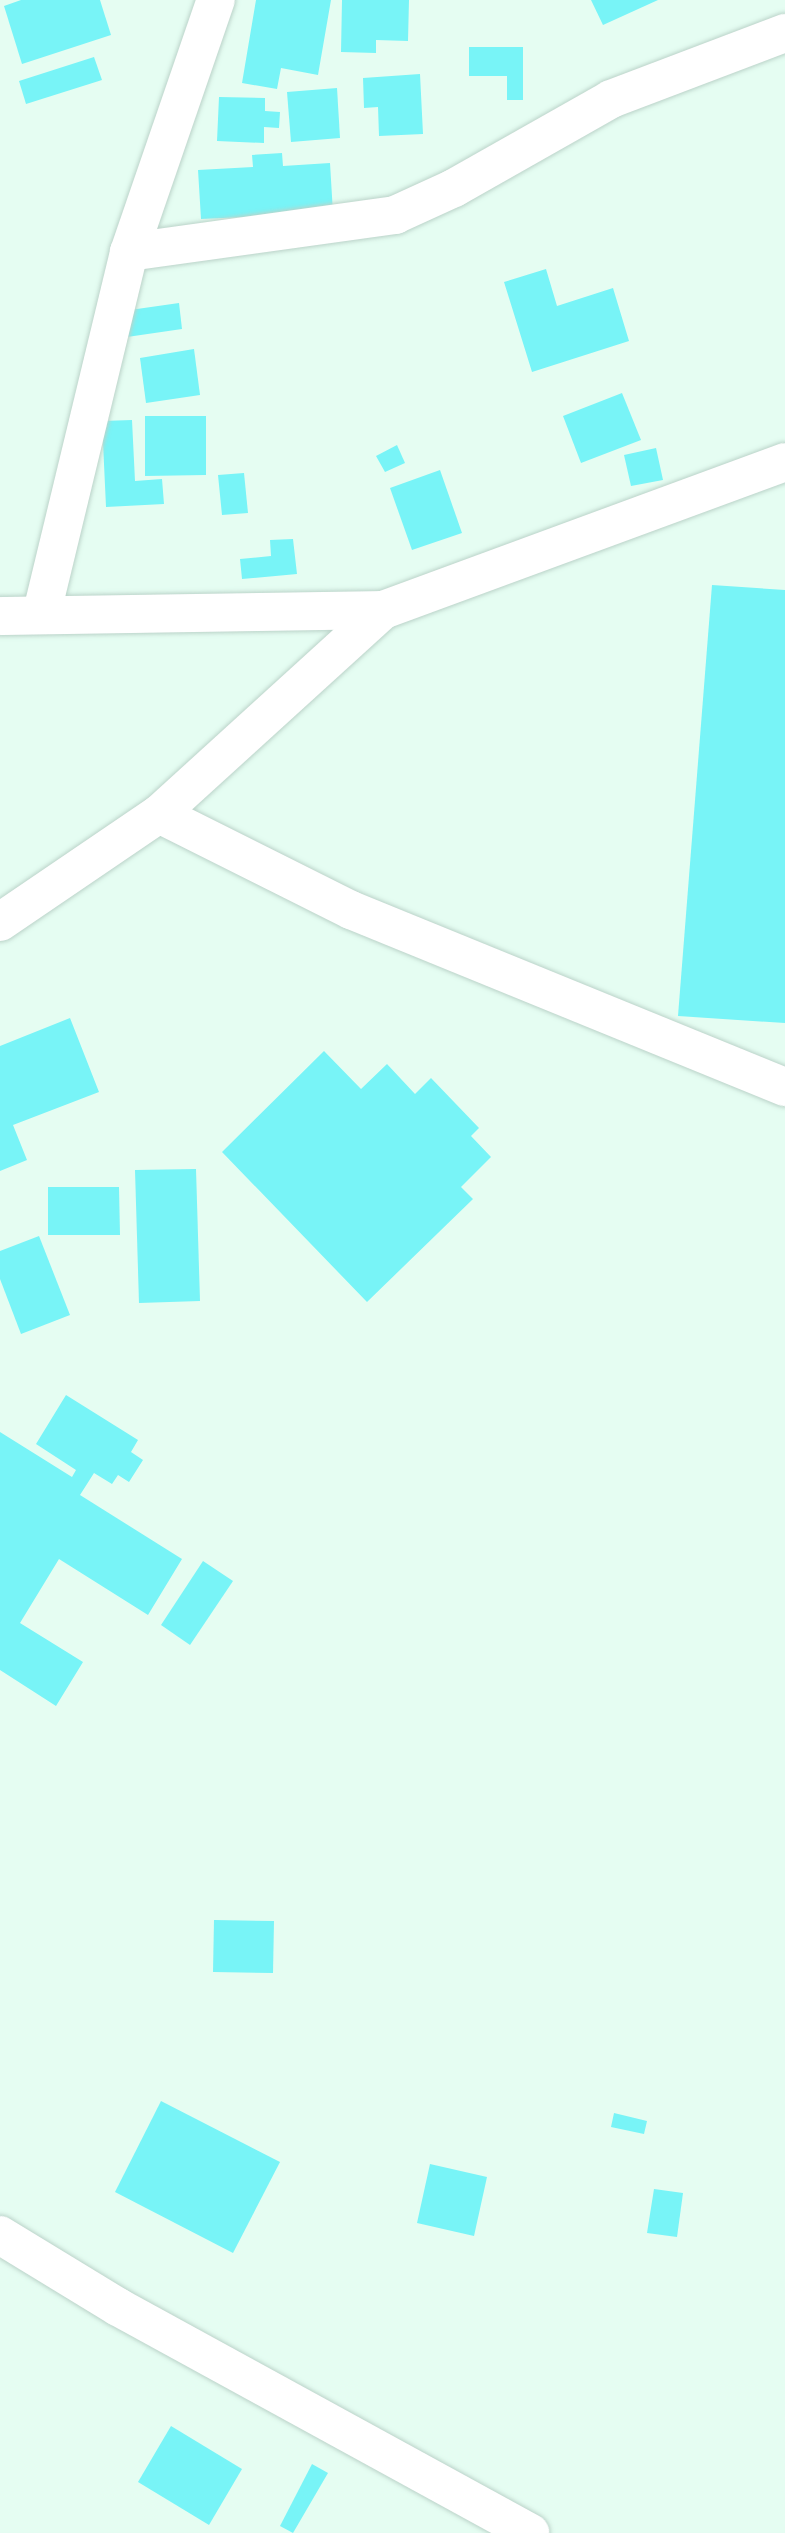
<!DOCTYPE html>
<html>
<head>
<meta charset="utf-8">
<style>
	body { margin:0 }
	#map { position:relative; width:785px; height:2533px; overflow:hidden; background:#e5fdf2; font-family:Ubuntu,sans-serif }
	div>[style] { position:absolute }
	.building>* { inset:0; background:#78f4f7 }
	.roads { filter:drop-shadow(0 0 2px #bbd3c9) drop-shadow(0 0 2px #bbd3c9) }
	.minor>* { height:38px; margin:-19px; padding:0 19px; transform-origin:19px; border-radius:19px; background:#fff }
	.secondary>* { height:38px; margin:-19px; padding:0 19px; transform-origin:19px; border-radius:19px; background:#fff }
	span { translate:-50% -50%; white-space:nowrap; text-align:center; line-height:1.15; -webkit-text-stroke:5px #fff; paint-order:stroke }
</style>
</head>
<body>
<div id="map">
	<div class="building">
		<div style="clip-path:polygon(21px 0,100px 0,111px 35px,22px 64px,4px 6px)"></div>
		<div style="clip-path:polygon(256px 0,331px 0,318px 75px,281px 68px,277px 89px,242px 83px)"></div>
		<div style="clip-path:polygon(342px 0,409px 0,408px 41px,376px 40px,376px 53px,341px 52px)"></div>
		<div style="clip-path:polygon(591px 0,658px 0,603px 25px)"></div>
		<div style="clip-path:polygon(469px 47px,523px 47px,523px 100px,507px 100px,507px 76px,469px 76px)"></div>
		<div style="clip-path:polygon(94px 57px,102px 80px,26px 104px,19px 81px)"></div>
		<div style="clip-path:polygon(420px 74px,423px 134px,379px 136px,378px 107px,364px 108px,363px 78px)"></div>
		<div style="clip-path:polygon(337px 88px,340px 138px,291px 142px,287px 92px)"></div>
		<div style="clip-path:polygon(219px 97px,265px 98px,265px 111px,280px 112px,279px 128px,264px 127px,264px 143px,217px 141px)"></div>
		<div style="clip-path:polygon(282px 153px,283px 166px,330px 163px,333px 213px,201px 219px,198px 170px,253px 167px,252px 155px)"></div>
		<div style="clip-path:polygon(546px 269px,557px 306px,613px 288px,629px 341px,532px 372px,504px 282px)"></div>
		<div style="clip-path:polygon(179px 303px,182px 329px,127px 337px,123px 311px)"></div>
		<div style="clip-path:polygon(194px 349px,200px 395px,146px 403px,140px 358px)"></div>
		<div style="clip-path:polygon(622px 393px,641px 440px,581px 463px,563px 416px)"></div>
		<div style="clip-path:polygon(145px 416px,206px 416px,206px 475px,145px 476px)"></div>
		<div style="clip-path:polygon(132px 420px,135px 481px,162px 479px,164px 504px,106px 507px,102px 421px)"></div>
		<div style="clip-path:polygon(397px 445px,405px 463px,385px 472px,376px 456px)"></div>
		<div style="clip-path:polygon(656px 448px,663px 480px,631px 486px,624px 455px)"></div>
		<div style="clip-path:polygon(440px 470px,462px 533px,412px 550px,390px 488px)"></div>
		<div style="clip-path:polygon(244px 473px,248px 513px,222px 515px,218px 475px)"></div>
		<div style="clip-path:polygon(293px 539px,297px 574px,242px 579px,240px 559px,271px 556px,270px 540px)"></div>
		<div style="clip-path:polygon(712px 585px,785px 590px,785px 1023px,678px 1016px)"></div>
		<div style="clip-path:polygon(70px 1018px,99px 1092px,13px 1125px,27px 1160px,0 1171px,0 1046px)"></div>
		<div style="clip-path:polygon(324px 1051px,361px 1089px,387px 1064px,415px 1094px,431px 1078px,479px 1128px,471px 1136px,491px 1157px,461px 1187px,473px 1199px,367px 1302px,222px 1152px)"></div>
		<div style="clip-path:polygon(196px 1169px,200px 1301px,139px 1303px,135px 1170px)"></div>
		<div style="clip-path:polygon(48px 1187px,119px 1187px,120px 1235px,48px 1235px)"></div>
		<div style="clip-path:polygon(39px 1236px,70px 1315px,21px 1334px,0 1279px,0 1251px)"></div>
		<div style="clip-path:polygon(66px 1395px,138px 1440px,131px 1452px,143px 1460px,129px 1482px,118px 1475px,112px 1484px,94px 1473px,80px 1495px,182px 1559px,148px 1615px,59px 1559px,20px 1623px,83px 1662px,56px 1706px,0 1670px,0 1432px,72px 1477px,76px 1470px,36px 1444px)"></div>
		<div style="clip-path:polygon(203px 1561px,233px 1581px,190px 1645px,161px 1625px)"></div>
		<div style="clip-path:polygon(214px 1920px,274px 1921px,273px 1973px,213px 1972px)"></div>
		<div style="clip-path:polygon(161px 2101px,280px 2162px,233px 2253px,115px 2192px)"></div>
		<div style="clip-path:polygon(614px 2113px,647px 2121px,644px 2134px,611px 2127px)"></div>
		<div style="clip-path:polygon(430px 2164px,487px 2177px,474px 2236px,417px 2223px)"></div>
		<div style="clip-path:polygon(654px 2189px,683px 2193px,677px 2237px,647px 2233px)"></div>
		<div style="clip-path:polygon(171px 2426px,242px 2469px,209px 2525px,138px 2482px)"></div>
		<div style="clip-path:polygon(312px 2464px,328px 2473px,293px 2533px,280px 2526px)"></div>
	</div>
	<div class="roads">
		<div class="minor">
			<div style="left:129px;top:252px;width:269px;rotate:-7.9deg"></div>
			<div style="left:395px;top:215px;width:65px;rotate:-24.6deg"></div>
			<div style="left:454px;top:188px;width:180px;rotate:-29.5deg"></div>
			<div style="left:611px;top:99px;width:186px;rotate:-20.8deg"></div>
			<div style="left:42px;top:612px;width:370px;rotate:-76.4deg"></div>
			<div style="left:129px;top:252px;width:267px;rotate:-71deg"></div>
			<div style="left:159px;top:814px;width:215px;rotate:26.6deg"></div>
			<div style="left:351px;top:910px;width:469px;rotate:22.2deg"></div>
			<div style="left:0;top:922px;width:192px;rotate:-34.2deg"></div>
			<div style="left:159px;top:814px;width:303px;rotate:-42.3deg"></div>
			<div style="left:0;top:2235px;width:138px;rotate:31.4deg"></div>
			<div style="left:118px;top:2307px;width:470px;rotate:28.7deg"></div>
		</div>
		<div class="secondary">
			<div style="left:0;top:616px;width:383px;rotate:-0.9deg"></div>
			<div style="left:383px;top:610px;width:428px;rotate:-20.2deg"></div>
		</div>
	</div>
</div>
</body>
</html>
